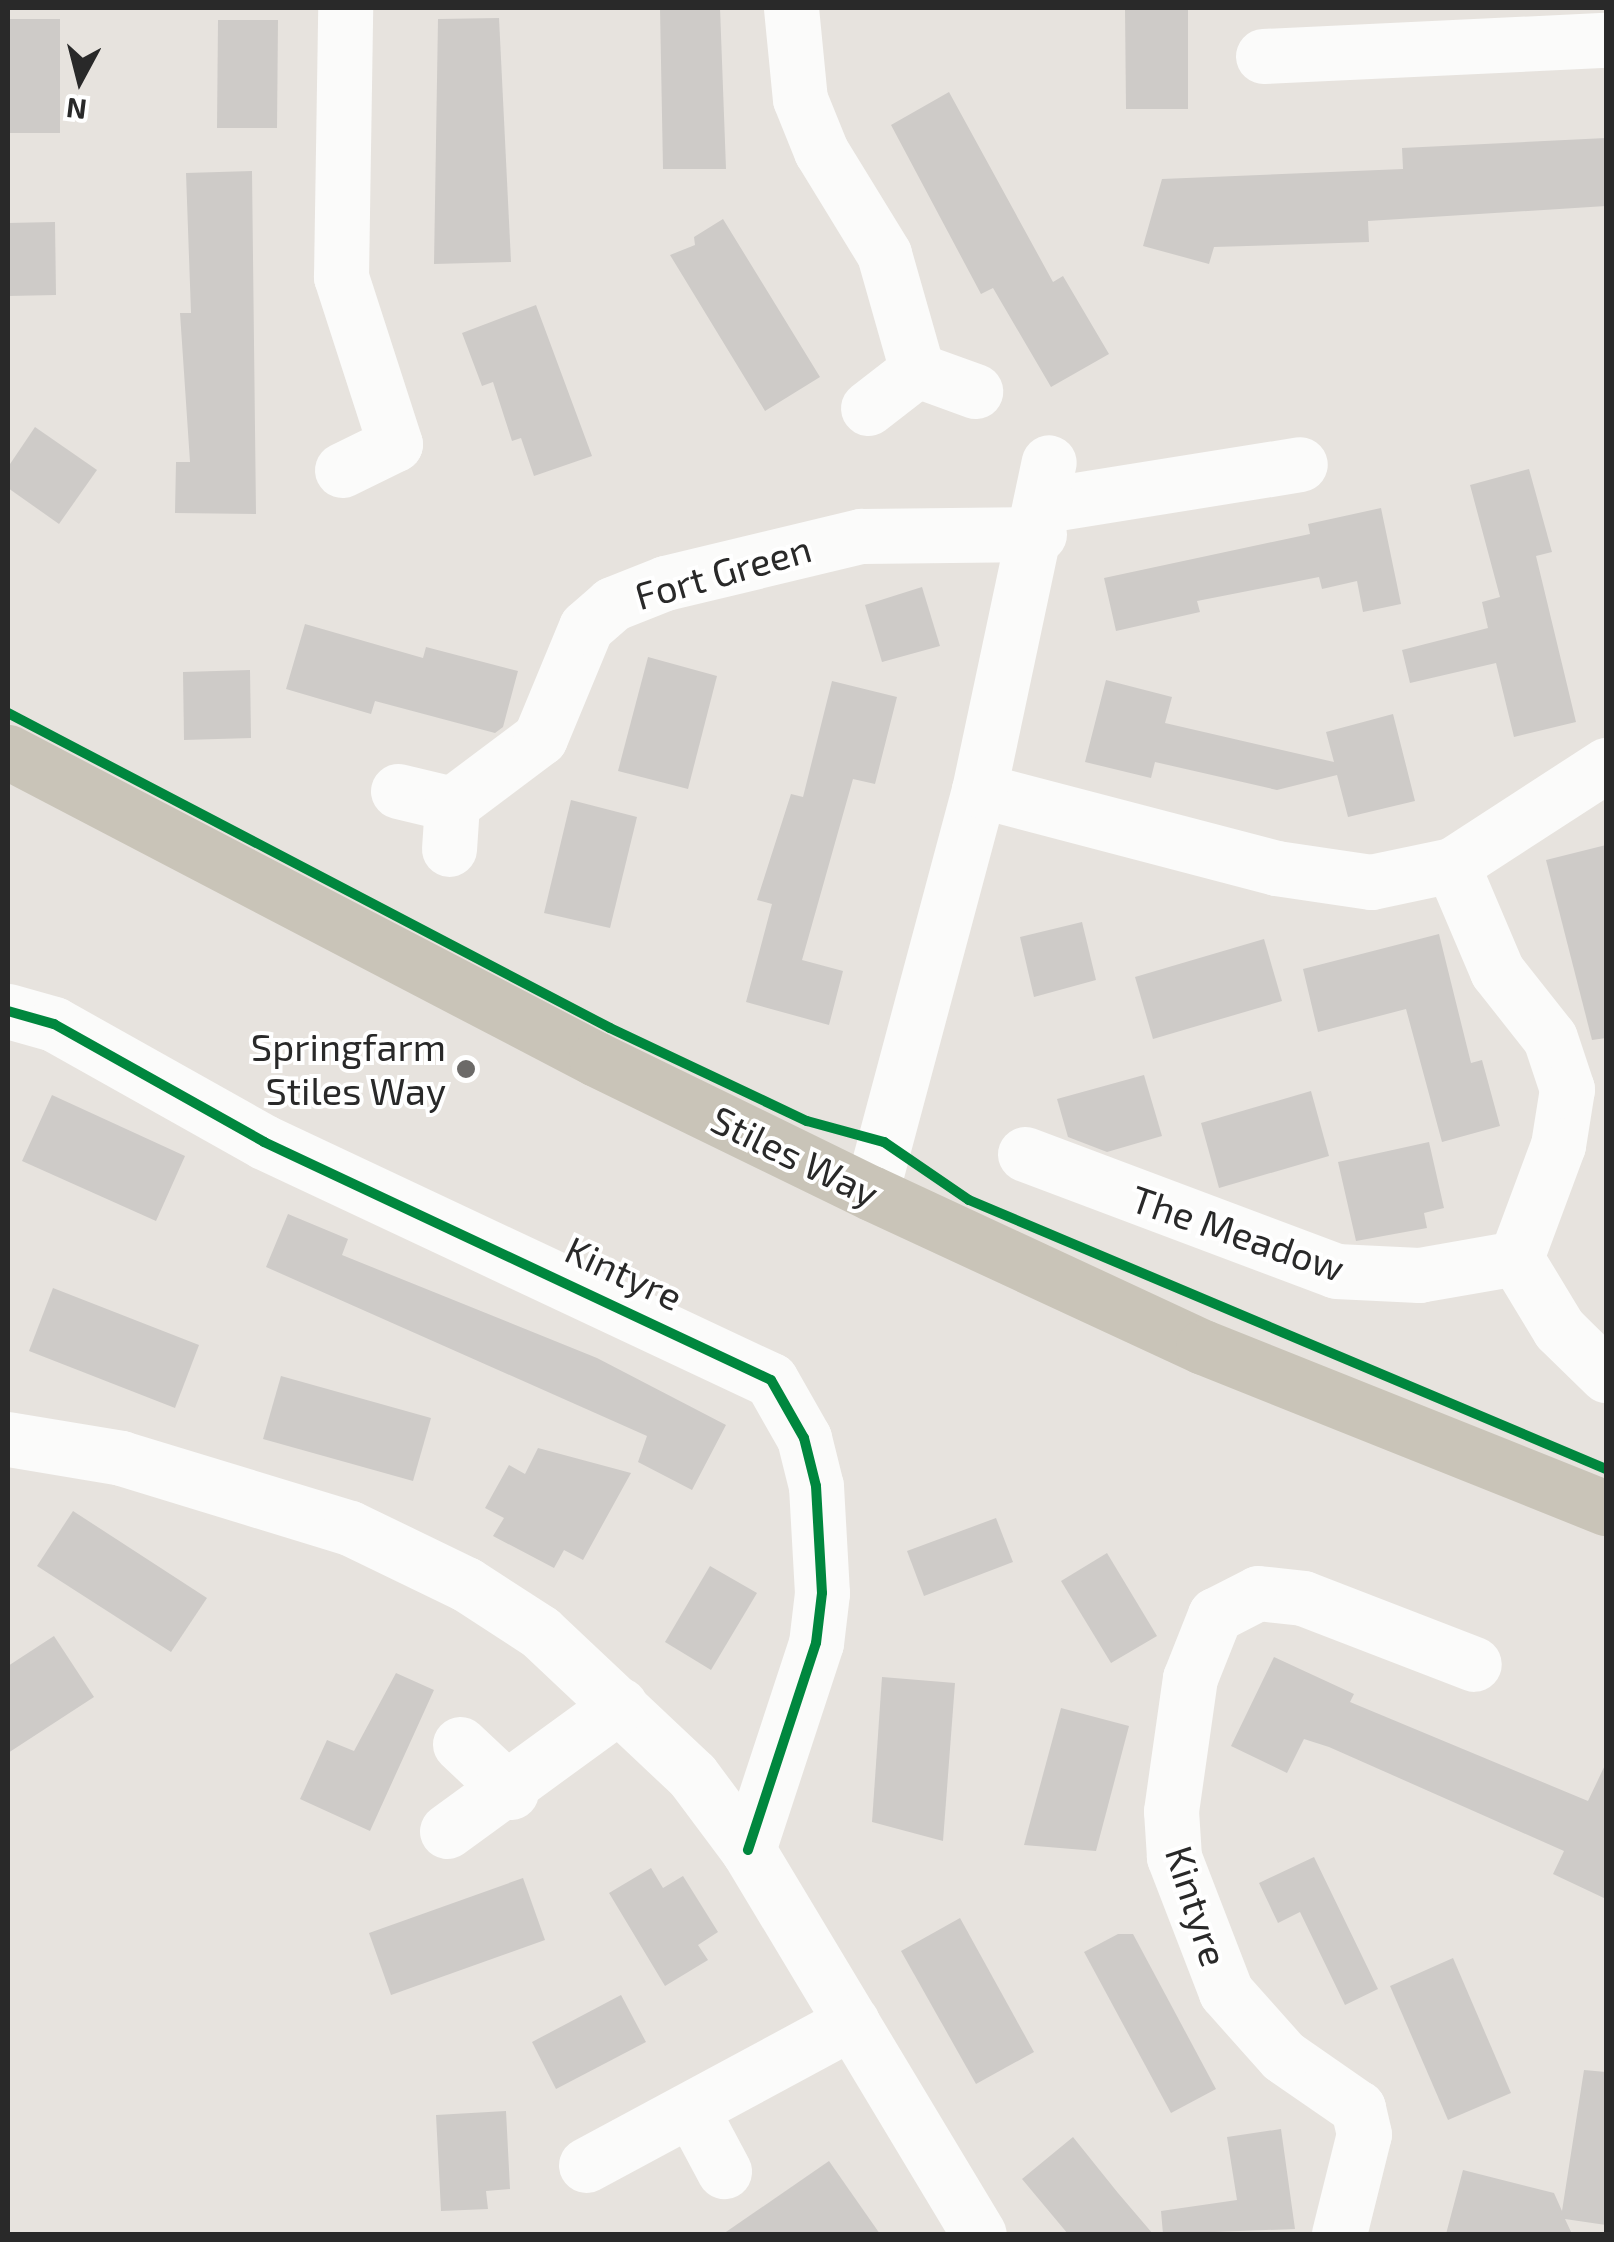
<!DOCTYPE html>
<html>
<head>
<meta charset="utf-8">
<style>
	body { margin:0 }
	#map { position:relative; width:1614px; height:2242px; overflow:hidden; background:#e7e3de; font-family:"Exo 2",sans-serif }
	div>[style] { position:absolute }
	.building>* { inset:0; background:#cecbc8 }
	.minor>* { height:55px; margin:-27.5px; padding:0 27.5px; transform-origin:27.5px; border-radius:27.5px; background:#fbfbfa }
	.major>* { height:55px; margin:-27.5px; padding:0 27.5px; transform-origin:27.5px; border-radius:27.5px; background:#c9c4b8 }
	.cycleway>* { height:10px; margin:-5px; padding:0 5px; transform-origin:5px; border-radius:5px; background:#00873e }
	.dots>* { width:28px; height:28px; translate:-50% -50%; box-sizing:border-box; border:5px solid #fff; border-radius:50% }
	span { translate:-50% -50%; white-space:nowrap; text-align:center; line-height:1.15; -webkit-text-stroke:8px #fff; paint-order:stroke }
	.street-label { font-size:38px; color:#292929 }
	.poi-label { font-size:38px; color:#292929 }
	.right { translate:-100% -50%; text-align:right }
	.frame { position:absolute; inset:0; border:10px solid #292929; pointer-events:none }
	.north { position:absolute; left:30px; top:30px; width:100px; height:100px; -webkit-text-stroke:8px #fff; paint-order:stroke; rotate:187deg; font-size:28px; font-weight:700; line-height:40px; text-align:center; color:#292929 }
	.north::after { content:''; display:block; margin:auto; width:35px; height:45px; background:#292929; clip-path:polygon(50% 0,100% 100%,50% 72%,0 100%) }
</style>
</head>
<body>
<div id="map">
	<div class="building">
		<div style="clip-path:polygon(660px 8px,720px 8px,726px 169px,663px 169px)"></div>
		<div style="clip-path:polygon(1125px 8px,1188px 8px,1188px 109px,1126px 109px)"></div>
		<div style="clip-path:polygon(499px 18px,511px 262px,434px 264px,438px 19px)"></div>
		<div style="clip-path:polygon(8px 19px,60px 19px,60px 133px,8px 133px)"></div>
		<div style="clip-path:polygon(218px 20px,278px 20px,277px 128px,217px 128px)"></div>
		<div style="clip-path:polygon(949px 92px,1053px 282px,1063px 276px,1109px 354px,1051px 387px,993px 288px,981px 294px,891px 125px)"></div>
		<div style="clip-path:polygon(1606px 138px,1606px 206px,1368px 221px,1369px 242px,1214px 247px,1209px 264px,1143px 246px,1162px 179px,1403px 169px,1402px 148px)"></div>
		<div style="clip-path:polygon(252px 171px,256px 514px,175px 513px,176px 462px,190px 462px,180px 313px,191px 313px,186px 173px)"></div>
		<div style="clip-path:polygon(723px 219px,820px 377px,765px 411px,670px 255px,695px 245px,694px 237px)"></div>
		<div style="clip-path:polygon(55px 222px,56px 295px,8px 296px,8px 223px)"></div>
		<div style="clip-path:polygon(536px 305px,592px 456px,534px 476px,521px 438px,512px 441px,493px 382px,482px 386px,462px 333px)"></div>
		<div style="clip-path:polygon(35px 427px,97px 470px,59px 524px,8px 488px,8px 467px)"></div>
		<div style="clip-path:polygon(1529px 469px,1552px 552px,1536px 556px,1576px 722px,1514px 737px,1496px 663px,1410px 683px,1402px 650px,1488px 628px,1482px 602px,1500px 597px,1470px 485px)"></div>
		<div style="clip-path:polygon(1381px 508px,1401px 604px,1363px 612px,1357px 581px,1322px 589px,1319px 577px,1197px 601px,1200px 612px,1116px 631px,1104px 578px,1310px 534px,1308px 524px)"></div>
		<div style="clip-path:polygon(922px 587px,940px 646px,882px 662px,865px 605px)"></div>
		<div style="clip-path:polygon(305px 624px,423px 658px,426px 647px,518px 671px,503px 727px,495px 733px,375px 701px,371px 714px,286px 689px)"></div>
		<div style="clip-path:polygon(648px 657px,717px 676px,688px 789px,618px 771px)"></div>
		<div style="clip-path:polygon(250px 670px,251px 738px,184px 740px,183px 672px)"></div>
		<div style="clip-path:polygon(1106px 680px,1172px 697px,1165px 723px,1334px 762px,1326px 732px,1393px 714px,1415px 801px,1348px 817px,1337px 775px,1277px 790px,1155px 762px,1151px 778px,1085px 762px)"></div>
		<div style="clip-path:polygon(832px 681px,897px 697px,875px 784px,853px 779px,802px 960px,843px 971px,829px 1025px,746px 1002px,772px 904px,757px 900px,791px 794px,803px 797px)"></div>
		<div style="clip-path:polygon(571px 800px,637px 817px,610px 928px,544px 913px)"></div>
		<div style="clip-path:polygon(1606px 845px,1606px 1038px,1592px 1040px,1546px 860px)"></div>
		<div style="clip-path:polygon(1082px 922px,1096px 980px,1034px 997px,1020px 937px)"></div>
		<div style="clip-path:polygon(1439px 934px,1471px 1063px,1482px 1060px,1500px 1126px,1442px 1142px,1406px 1009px,1318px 1032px,1303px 969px)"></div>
		<div style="clip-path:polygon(1264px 939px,1282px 1001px,1153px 1039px,1135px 977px)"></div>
		<div style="clip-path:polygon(1144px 1075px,1162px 1136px,1107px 1152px,1068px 1137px,1057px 1099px)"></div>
		<div style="clip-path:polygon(1311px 1091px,1329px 1156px,1219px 1188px,1201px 1123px)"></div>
		<div style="clip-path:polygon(52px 1095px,185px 1156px,156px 1221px,22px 1161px)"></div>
		<div style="clip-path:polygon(1429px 1142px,1444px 1208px,1424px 1213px,1427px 1228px,1356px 1241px,1338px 1162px)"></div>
		<div style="clip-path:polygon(288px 1214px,348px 1239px,342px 1255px,597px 1358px,726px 1425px,692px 1490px,638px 1462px,647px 1436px,266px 1267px)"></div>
		<div style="clip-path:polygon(53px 1288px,199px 1345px,175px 1408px,29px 1351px)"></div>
		<div style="clip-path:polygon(281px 1376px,431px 1418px,413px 1481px,263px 1439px)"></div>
		<div style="clip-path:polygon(538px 1448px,631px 1473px,583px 1560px,564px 1550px,554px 1568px,493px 1536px,504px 1518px,485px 1508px,509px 1465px,525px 1474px)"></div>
		<div style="clip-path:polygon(73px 1511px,207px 1598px,171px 1652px,37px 1566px)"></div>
		<div style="clip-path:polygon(996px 1518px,1013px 1562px,924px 1596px,907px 1551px)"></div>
		<div style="clip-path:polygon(1107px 1553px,1157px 1636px,1111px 1663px,1061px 1581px)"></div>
		<div style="clip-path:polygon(710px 1566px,757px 1593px,711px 1670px,665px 1642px)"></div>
		<div style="clip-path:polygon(54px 1636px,94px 1697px,8px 1753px,8px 1666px)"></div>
		<div style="clip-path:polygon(1274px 1657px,1354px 1694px,1350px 1702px,1588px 1801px,1606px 1763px,1606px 1899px,1553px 1874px,1564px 1851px,1329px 1747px,1304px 1739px,1287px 1773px,1231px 1746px)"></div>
		<div style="clip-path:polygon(396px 1673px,434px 1690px,370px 1831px,300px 1799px,327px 1740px,354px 1751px)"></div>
		<div style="clip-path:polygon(882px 1677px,955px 1683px,943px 1841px,872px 1822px)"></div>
		<div style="clip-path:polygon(1061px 1708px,1129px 1726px,1096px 1851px,1024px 1845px)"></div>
		<div style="clip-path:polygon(1314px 1857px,1378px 1989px,1345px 2005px,1300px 1912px,1278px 1923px,1259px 1883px)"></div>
		<div style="clip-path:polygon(651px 1868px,663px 1888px,683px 1876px,718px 1932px,698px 1945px,708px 1960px,665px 1986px,609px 1893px)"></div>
		<div style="clip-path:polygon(523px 1878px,545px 1940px,391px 1995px,369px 1933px)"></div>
		<div style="clip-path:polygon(960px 1918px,1034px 2052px,976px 2084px,901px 1951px)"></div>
		<div style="clip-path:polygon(1118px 1934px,1133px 1934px,1216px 2089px,1171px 2113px,1084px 1952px)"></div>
		<div style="clip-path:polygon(1453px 1958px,1511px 2093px,1448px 2120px,1390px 1986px)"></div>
		<div style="clip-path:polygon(621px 1995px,646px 2042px,556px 2089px,532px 2042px)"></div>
		<div style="clip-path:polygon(1584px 2070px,1606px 2072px,1606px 2225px,1565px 2219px,1572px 2234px,1446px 2234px,1463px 2170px,1554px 2193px,1562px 2211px)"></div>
		<div style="clip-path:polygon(506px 2111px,510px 2189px,486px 2191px,488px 2209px,441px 2211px,436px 2115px)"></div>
		<div style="clip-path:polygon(1281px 2129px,1295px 2229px,1163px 2234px,1161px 2211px,1237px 2200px,1227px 2137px)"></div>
		<div style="clip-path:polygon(1073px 2137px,1118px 2193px,1153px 2234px,1068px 2234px,1022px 2179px)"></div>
		<div style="clip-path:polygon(829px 2161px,880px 2234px,723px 2234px)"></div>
	</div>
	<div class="minor">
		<div style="left:791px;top:8px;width:91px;rotate:84.4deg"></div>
		<div style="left:800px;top:99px;width:56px;rotate:68deg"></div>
		<div style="left:821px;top:151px;width:121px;rotate:58.5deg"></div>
		<div style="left:884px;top:254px;width:121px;rotate:74.1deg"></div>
		<div style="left:1263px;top:56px;width:343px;rotate:-2.7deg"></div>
		<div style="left:868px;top:408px;width:62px;rotate:-37.8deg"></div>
		<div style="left:917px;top:370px;width:62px;rotate:19.9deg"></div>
		<div style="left:342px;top:470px;width:59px;rotate:-26.1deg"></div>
		<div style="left:395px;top:444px;width:176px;rotate:-107.9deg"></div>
		<div style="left:341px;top:277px;width:269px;rotate:-89.1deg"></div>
		<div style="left:1045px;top:505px;width:258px;rotate:-9.1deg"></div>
		<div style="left:979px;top:790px;width:307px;rotate:14.7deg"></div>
		<div style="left:1276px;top:868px;width:96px;rotate:8.4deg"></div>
		<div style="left:1371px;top:882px;width:83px;rotate:-11.9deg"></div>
		<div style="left:1452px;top:865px;width:184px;rotate:-33deg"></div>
		<div style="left:398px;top:791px;width:56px;rotate:13.5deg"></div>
		<div style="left:452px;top:804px;width:45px;rotate:93.8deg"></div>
		<div style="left:452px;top:804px;width:110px;rotate:-36.9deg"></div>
		<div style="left:540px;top:738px;width:120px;rotate:-67.5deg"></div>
		<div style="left:586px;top:627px;width:35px;rotate:-41deg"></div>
		<div style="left:612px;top:604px;width:57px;rotate:-21.6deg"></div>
		<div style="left:665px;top:583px;width:202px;rotate:-13.5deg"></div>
		<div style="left:861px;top:536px;width:178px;rotate:-0.6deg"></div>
		<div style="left:1452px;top:865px;width:115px;rotate:67deg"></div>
		<div style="left:1497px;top:971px;width:85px;rotate:51.7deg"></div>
		<div style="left:1550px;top:1038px;width:54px;rotate:71.6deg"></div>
		<div style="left:1567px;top:1089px;width:57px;rotate:99.1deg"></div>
		<div style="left:1558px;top:1145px;width:121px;rotate:110.4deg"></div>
		<div style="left:1516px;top:1258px;width:83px;rotate:58.8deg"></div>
		<div style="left:1559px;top:1329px;width:66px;rotate:44.4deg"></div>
		<div style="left:8px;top:1011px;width:48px;rotate:15.8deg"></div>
		<div style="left:54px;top:1024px;width:241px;rotate:29.3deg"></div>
		<div style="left:264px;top:1142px;width:560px;rotate:25.15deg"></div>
		<div style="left:771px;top:1380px;width:67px;rotate:60.4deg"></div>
		<div style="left:804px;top:1438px;width:49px;rotate:76deg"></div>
		<div style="left:816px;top:1486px;width:107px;rotate:86.8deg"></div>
		<div style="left:822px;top:1593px;width:50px;rotate:96.8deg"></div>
		<div style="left:816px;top:1643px;width:218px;rotate:108.2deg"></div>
		<div style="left:1025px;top:1154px;width:332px;rotate:20.6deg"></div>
		<div style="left:1336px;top:1271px;width:83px;rotate:2.8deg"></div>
		<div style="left:1419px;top:1275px;width:98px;rotate:-9.9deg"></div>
		<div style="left:871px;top:1193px;width:417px;rotate:-75deg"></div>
		<div style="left:979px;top:790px;width:335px;rotate:-78deg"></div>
		<div style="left:8px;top:1439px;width:115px;rotate:9.5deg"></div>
		<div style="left:121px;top:1458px;width:239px;rotate:17deg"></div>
		<div style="left:350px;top:1528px;width:129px;rotate:25.8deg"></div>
		<div style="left:466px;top:1584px;width:88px;rotate:33deg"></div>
		<div style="left:540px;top:1632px;width:209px;rotate:43.3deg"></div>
		<div style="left:692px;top:1775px;width:94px;rotate:53.3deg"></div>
		<div style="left:748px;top:1850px;width:448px;rotate:59deg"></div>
		<div style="left:460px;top:1744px;width:70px;rotate:43.3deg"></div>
		<div style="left:447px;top:1831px;width:214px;rotate:-36.1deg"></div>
		<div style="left:693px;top:2113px;width:66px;rotate:61.9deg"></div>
		<div style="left:586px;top:2165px;width:302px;rotate:-28.3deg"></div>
		<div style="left:1339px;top:2234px;width:103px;rotate:-76deg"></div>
		<div style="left:1364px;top:2134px;width:27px;rotate:-103deg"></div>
		<div style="left:1358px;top:2108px;width:91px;rotate:-145.3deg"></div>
		<div style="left:1283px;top:2056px;width:86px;rotate:-131.7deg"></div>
		<div style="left:1226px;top:1992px;width:145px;rotate:-111.1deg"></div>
		<div style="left:1174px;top:1857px;width:46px;rotate:-93.7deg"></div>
		<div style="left:1171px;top:1811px;width:134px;rotate:-81.9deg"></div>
		<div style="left:1190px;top:1678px;width:68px;rotate:-68.4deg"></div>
		<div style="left:1215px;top:1615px;width:48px;rotate:-27.1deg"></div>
		<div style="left:1258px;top:1593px;width:45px;rotate:6.3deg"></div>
		<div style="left:1303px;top:1598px;width:183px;rotate:21.1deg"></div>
	</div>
	<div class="major">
		<div style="left:8px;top:752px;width:663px;rotate:27.57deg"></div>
		<div style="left:596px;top:1059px;width:306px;rotate:26deg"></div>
		<div style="left:871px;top:1193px;width:366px;rotate:24.9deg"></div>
		<div style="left:1203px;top:1347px;width:434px;rotate:21.8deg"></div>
	</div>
	<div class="cycleway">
		<div style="left:8px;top:713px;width:679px;rotate:27.62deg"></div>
		<div style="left:610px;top:1028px;width:218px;rotate:25.3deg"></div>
		<div style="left:807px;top:1121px;width:80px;rotate:15.3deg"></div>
		<div style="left:884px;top:1142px;width:103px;rotate:34.3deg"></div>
		<div style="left:969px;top:1200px;width:691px;rotate:22.89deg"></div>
		<div style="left:8px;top:1011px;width:48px;rotate:15.8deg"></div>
		<div style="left:54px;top:1024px;width:241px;rotate:29.3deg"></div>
		<div style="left:264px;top:1142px;width:560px;rotate:25.15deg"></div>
		<div style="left:771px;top:1380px;width:67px;rotate:60.4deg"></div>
		<div style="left:804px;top:1438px;width:49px;rotate:76deg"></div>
		<div style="left:816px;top:1486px;width:107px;rotate:86.8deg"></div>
		<div style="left:822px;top:1593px;width:50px;rotate:96.8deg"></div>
		<div style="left:816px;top:1643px;width:218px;rotate:108.2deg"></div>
	</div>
	<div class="dots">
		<div style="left:466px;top:1069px;background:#6c6a68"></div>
	</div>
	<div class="street-label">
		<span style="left:723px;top:572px;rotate:-16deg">Fort Green</span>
		<span style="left:795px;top:1156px;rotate:26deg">Stiles Way</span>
		<span style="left:1238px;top:1233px;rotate:19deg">The Meadow</span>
		<span style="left:624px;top:1273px;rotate:25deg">Kintyre</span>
		<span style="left:1197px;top:1906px;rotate:72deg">Kintyre</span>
	</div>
	<div class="poi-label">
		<span class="right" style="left:446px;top:1069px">Springfarm<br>Stiles Way</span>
	</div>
	<div class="frame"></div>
	<div class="north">N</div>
</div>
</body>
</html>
